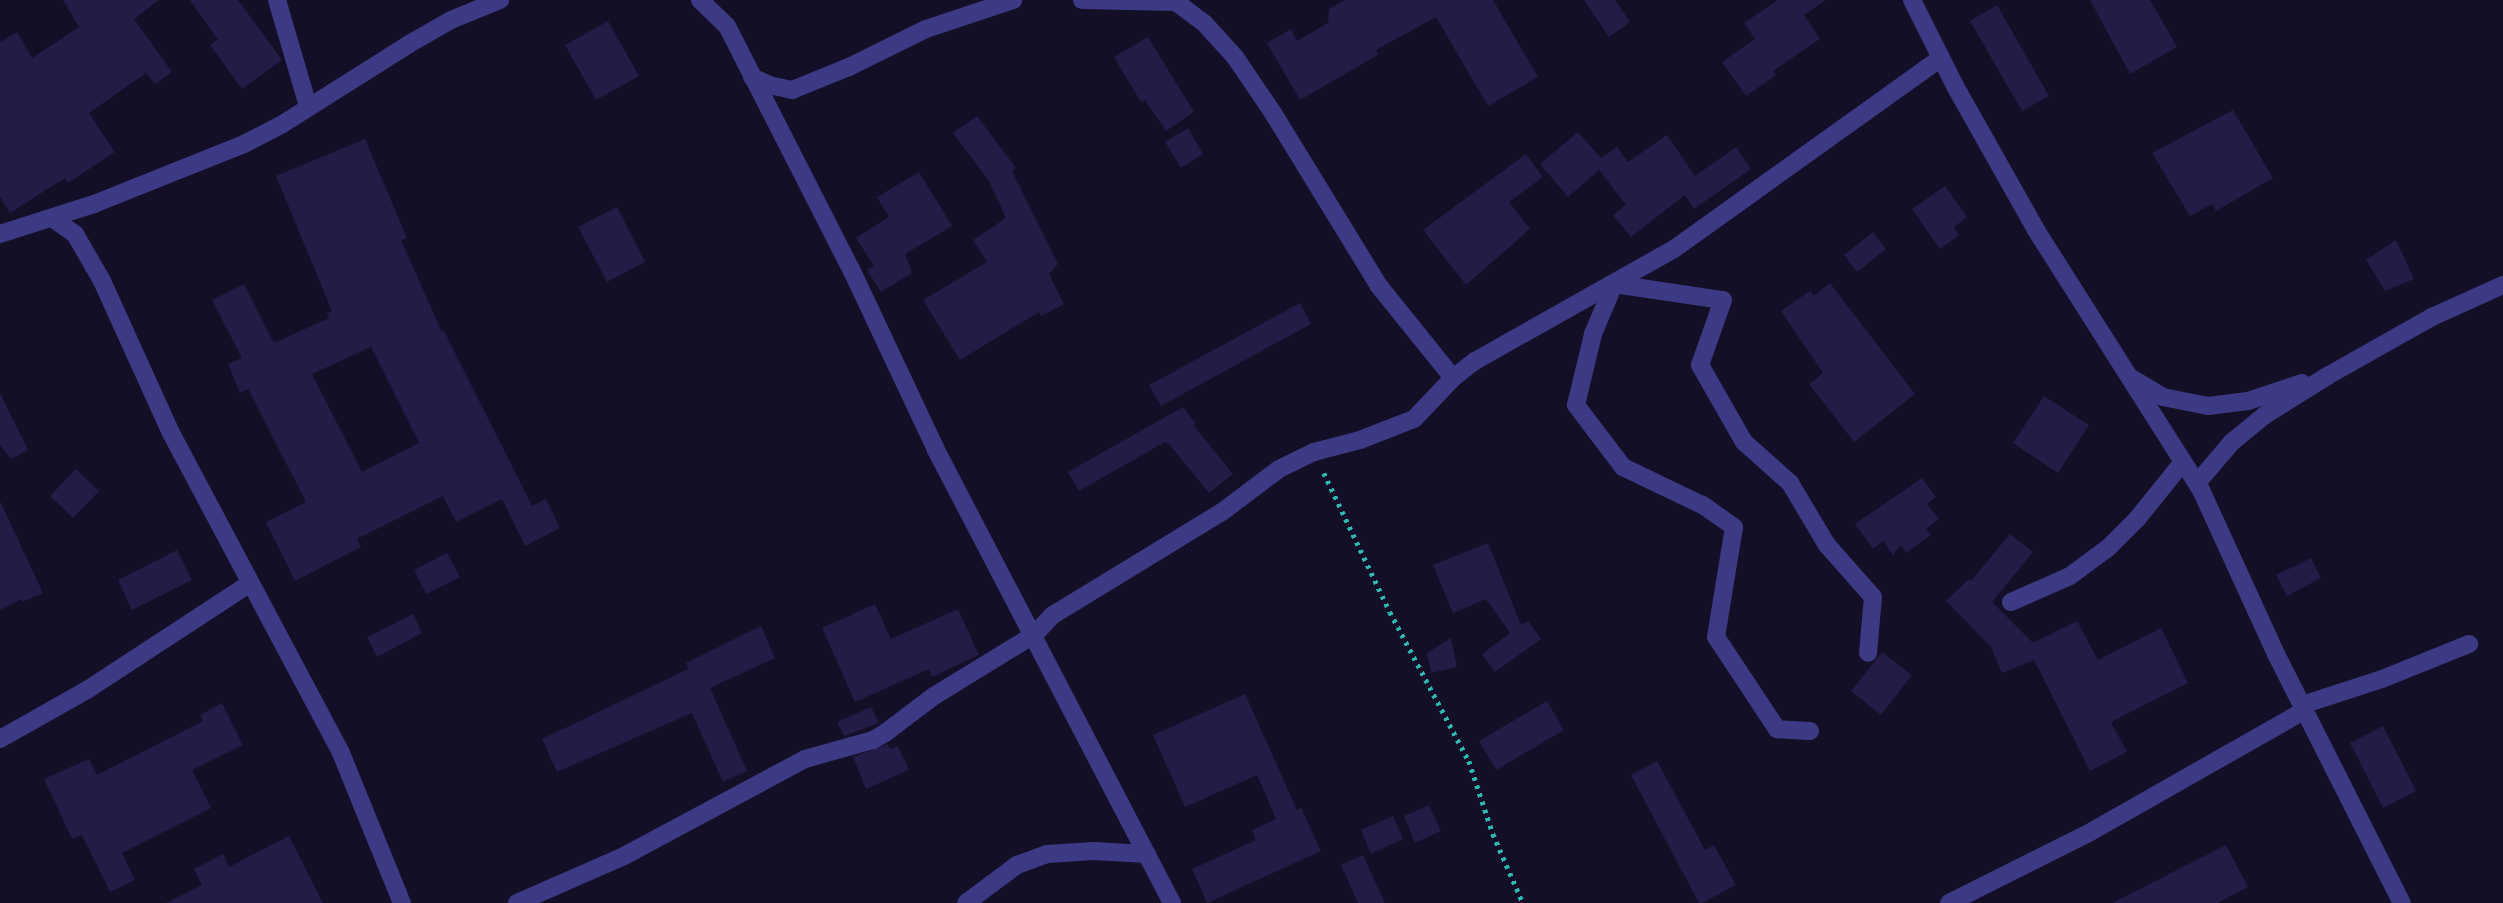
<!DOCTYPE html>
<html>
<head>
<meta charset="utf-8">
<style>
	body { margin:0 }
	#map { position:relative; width:2503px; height:903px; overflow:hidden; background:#130f26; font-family:Mulish,sans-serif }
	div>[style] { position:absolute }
	.building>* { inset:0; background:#241b47 }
	.path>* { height:4.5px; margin-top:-2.25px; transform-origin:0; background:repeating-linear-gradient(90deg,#2fb8b0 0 3.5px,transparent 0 8.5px) }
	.street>* { height:18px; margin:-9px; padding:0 9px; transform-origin:9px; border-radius:9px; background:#3d3a85 }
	span { translate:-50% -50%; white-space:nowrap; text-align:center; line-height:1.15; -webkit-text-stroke:7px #130f26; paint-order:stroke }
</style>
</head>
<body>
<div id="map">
	<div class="building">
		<div style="clip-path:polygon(63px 0,159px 0,134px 19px,172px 72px,155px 84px,146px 73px,89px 113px,115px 152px,68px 183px,65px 178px,10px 213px,0 197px,0 42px,17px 32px,32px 58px,79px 27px)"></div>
		<div style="clip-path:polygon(190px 0,238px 0,282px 60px,242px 89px,210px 45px,218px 40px)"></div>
		<div style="clip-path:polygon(1345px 0,1493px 0,1538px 77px,1488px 106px,1436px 17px,1376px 50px,1378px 55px,1300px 100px,1267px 43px,1291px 29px,1297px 41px,1328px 23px,1329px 9px)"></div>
		<div style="clip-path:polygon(1584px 0,1615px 0,1630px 22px,1609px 37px)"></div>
		<div style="clip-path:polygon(1778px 0,1826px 0,1804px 15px,1820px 39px,1773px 71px,1776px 75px,1746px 96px,1722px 62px,1755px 39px,1744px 23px)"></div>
		<div style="clip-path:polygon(2090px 0,2150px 0,2177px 47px,2130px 74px)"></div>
		<div style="clip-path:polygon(1997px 5px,2049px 96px,2022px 111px,1970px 21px)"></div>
		<div style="clip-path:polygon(608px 21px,639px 76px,596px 100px,565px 45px)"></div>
		<div style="clip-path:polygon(1148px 37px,1194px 112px,1166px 131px,1145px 100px,1141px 102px,1114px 57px)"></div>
		<div style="clip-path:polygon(2233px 110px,2273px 178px,2216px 211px,2212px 204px,2190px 216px,2152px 153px)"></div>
		<div style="clip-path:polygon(977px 116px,1016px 168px,1012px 171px,1058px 264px,1049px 274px,1064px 304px,1041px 316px,1039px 312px,960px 360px,923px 300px,987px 262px,973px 240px,1006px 218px,989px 181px,953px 133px)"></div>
		<div style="clip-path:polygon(1188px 128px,1203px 154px,1181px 168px,1165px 142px)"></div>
		<div style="clip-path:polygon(1578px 132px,1601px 158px,1617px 147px,1628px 162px,1667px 135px,1695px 176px,1736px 147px,1751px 169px,1694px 209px,1685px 195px,1631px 237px,1613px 215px,1626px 205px,1599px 170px,1568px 197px,1540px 164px)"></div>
		<div style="clip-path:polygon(evenodd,365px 139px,407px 238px,401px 240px,442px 332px,444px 331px,532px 506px,546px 499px,560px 528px,525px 546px,502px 499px,456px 522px,443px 496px,357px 539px,361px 547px,295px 581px,266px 522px,306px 502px,248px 389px,240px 393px,228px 364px,242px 358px,212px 300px,244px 284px,274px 343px,329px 318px,327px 313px,332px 311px,276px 176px,365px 139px,371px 347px,419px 443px,362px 472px,312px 374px,371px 347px)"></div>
		<div style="clip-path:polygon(1526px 154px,1543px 177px,1509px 202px,1530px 229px,1466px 285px,1423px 230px)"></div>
		<div style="clip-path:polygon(919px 172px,952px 226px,905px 254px,912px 273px,881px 292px,867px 270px,874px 266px,856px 238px,889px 217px,877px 197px)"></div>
		<div style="clip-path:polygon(1945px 186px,1967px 217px,1954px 227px,1959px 235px,1940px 249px,1912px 209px)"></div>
		<div style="clip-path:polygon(617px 207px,645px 262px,607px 282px,578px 227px)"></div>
		<div style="clip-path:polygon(1873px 232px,1886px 249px,1857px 272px,1844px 255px)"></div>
		<div style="clip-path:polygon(2396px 240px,2414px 279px,2385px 291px,2366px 260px)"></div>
		<div style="clip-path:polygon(1830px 283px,1915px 394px,1854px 442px,1809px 384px,1823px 373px,1781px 311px,1810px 291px,1814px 296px)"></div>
		<div style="clip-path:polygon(1300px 303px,1311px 324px,1161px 406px,1149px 385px)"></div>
		<div style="clip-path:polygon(0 393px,28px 450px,11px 459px,0 445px)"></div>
		<div style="clip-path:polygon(2044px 396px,2089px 425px,2058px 473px,2013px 443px)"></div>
		<div style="clip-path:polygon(1183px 407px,1196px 424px,1193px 425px,1233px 474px,1209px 493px,1169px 444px,1165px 442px,1079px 491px,1068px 472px)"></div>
		<div style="clip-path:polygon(76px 469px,99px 491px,73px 518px,50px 496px)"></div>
		<div style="clip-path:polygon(1922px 478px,1936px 497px,1927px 504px,1939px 519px,1926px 529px,1931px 535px,1906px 553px,1901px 545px,1893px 555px,1883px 541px,1873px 549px,1855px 524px)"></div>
		<div style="clip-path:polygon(0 501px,43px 593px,22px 602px,21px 599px,0 610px)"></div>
		<div style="clip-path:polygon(2010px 534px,2033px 552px,1992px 602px,2033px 643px,2077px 621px,2098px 660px,2161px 628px,2188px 683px,2111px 722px,2127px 752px,2090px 771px,2034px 660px,2002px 673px,1991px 647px,1946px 601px,1969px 579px,1971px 581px)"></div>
		<div style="clip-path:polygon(1488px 543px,1521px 625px,1528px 621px,1541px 639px,1495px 672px,1482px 654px,1510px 633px,1486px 599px,1453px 613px,1433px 565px)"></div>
		<div style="clip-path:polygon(177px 550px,192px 580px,132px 610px,118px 580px)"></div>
		<div style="clip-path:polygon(447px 553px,460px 577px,426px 594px,414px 570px)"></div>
		<div style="clip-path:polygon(2311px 558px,2321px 578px,2287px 596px,2276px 575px)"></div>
		<div style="clip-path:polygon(875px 604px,891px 639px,958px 609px,979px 655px,932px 677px,929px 669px,855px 702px,822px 628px)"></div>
		<div style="clip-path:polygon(413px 614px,422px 633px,377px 657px,367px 637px)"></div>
		<div style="clip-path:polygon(761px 626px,775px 658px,710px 688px,747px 771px,723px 782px,692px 713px,557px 772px,542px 739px,688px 669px,686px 663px)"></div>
		<div style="clip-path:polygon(1451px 638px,1457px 667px,1431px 673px,1427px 653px)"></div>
		<div style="clip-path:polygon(1882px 652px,1912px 675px,1881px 715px,1851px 691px)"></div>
		<div style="clip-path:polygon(1245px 694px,1297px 810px,1301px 808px,1321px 851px,1207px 903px,1192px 869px,1256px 840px,1252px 830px,1276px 819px,1257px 775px,1185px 807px,1153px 735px)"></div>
		<div style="clip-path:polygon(1547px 701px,1564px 730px,1496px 770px,1479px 741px)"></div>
		<div style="clip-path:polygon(222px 703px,243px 745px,192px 770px,211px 808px,122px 853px,135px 880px,110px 892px,82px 835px,72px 839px,44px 779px,89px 759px,97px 775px,203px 721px,200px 715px)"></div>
		<div style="clip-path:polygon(871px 707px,879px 723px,844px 736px,837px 722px)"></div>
		<div style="clip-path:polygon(2383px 726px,2416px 791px,2383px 808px,2350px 743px)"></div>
		<div style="clip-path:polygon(888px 744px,890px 749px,898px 746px,909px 770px,866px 789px,853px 757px)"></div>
		<div style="clip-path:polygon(1657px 761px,1705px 850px,1714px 845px,1736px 885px,1702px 903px,1699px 903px,1631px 775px)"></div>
		<div style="clip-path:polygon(1429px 805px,1441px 831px,1415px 843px,1404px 816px)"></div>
		<div style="clip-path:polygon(1393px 816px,1403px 839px,1371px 854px,1361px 830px)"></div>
		<div style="clip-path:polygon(289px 836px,323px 903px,166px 903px,202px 885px,194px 869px,223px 854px,229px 867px)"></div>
		<div style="clip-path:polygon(2226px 845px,2248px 887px,2217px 903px,2112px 903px)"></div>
		<div style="clip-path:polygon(1363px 855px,1385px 903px,1358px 903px,1341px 865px)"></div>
	</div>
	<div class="path">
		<div style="left:1324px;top:473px;width:154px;rotate:64.6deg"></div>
		<div style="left:1390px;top:612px;width:169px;rotate:62.1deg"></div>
		<div style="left:1469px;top:761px;width:77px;rotate:71.8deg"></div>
		<div style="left:1493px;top:834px;width:75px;rotate:66.5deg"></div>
	</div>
	<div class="street">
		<div style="left:277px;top:0;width:110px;rotate:73.7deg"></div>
		<div style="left:700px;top:0;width:37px;rotate:44deg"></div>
		<div style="left:727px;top:26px;width:273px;rotate:63deg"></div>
		<div style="left:851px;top:269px;width:200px;rotate:64.8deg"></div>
		<div style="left:936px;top:450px;width:511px;rotate:62.48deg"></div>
		<div style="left:1082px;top:0;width:94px;rotate:1.2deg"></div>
		<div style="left:1176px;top:2px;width:36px;rotate:37deg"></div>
		<div style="left:1205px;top:24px;width:45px;rotate:47.7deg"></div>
		<div style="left:1235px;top:57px;width:68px;rotate:55.8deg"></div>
		<div style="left:1273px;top:113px;width:203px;rotate:58.5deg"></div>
		<div style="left:1379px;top:286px;width:118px;rotate:51.2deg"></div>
		<div style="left:1912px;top:0;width:96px;rotate:63.4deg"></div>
		<div style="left:1955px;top:86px;width:165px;rotate:60.6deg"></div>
		<div style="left:2036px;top:230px;width:308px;rotate:57.6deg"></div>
		<div style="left:2201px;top:490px;width:180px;rotate:65.4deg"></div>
		<div style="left:2276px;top:654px;width:279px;rotate:63.2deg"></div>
		<div style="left:752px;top:77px;width:19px;rotate:25deg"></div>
		<div style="left:769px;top:85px;width:24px;rotate:12deg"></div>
		<div style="left:792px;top:90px;width:61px;rotate:-22deg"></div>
		<div style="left:849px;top:67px;width:86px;rotate:-26.3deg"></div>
		<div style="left:926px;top:29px;width:92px;rotate:-18.4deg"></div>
		<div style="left:52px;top:218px;width:28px;rotate:35deg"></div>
		<div style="left:75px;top:234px;width:54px;rotate:60.1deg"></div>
		<div style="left:102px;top:281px;width:167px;rotate:65.6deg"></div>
		<div style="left:171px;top:433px;width:362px;rotate:62deg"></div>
		<div style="left:341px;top:753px;width:162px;rotate:67.9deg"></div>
		<div style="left:0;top:234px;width:99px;rotate:-17.7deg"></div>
		<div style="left:94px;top:204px;width:162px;rotate:-21.8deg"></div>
		<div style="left:244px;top:144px;width:42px;rotate:-27.2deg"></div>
		<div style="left:281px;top:125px;width:151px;rotate:-32.3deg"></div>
		<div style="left:409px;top:44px;width:48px;rotate:-29.7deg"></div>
		<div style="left:451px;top:20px;width:53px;rotate:-22.2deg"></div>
		<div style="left:2133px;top:379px;width:35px;rotate:31deg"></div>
		<div style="left:2163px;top:397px;width:46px;rotate:11.3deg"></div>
		<div style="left:2208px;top:406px;width:40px;rotate:-7.1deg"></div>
		<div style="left:2248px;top:401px;width:57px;rotate:-18.4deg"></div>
		<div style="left:2197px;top:483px;width:54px;rotate:-49.5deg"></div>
		<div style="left:2232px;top:442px;width:43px;rotate:-39.3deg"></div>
		<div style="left:2265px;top:415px;width:75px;rotate:-32deg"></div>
		<div style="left:2329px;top:375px;width:118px;rotate:-29.4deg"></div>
		<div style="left:2432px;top:317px;width:78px;rotate:-24.3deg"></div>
		<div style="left:2011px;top:602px;width:64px;rotate:-23.8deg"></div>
		<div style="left:2070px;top:576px;width:47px;rotate:-36.4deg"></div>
		<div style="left:2108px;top:548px;width:41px;rotate:-45deg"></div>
		<div style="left:2137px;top:519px;width:73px;rotate:-51.1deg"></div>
		<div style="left:2302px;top:705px;width:84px;rotate:-18deg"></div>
		<div style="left:2382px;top:679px;width:94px;rotate:-21.9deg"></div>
		<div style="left:1810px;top:731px;width:33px;rotate:-177deg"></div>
		<div style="left:1777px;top:729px;width:110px;rotate:-123.5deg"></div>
		<div style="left:1716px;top:637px;width:111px;rotate:-80.7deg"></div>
		<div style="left:1734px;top:527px;width:39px;rotate:-145deg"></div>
		<div style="left:1702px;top:505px;width:88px;rotate:-154.3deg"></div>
		<div style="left:1623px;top:467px;width:78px;rotate:-127.2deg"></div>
		<div style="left:1576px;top:405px;width:73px;rotate:-76.5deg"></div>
		<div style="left:1593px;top:334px;width:54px;rotate:-67.2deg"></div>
		<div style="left:1614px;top:284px;width:110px;rotate:8.4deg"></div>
		<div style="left:1723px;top:300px;width:69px;rotate:109.5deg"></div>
		<div style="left:1700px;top:365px;width:89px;rotate:60.3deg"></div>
		<div style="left:1744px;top:442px;width:62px;rotate:41.7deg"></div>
		<div style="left:1790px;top:483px;width:72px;rotate:59.2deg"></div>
		<div style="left:1827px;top:545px;width:69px;rotate:48.5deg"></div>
		<div style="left:1873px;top:597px;width:56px;rotate:95.1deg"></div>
		<div style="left:0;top:739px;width:100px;rotate:-29.4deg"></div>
		<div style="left:87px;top:690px;width:194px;rotate:-33.2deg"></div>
		<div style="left:517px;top:903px;width:117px;rotate:-23.7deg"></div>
		<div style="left:624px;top:856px;width:205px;rotate:-28.2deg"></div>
		<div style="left:805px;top:759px;width:71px;rotate:-15.6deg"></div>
		<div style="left:873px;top:740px;width:14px;rotate:-30deg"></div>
		<div style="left:885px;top:733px;width:61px;rotate:-37.1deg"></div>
		<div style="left:934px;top:696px;width:119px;rotate:-31.5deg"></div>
		<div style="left:1035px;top:634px;width:26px;rotate:-47deg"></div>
		<div style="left:1053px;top:615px;width:198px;rotate:-31.4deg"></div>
		<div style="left:1222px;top:512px;width:71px;rotate:-37deg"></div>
		<div style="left:1279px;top:469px;width:39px;rotate:-26deg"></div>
		<div style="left:1314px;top:452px;width:48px;rotate:-14.6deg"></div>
		<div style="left:1360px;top:440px;width:58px;rotate:-21.3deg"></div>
		<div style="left:1414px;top:419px;width:57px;rotate:-46.4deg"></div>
		<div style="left:1453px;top:378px;width:28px;rotate:-38deg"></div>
		<div style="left:1475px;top:361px;width:228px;rotate:-29.4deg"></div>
		<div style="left:1674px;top:249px;width:328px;rotate:-35.6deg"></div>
		<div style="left:966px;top:903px;width:64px;rotate:-36.7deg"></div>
		<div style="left:1017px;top:865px;width:32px;rotate:-20deg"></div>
		<div style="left:1047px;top:854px;width:47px;rotate:-3.7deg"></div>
		<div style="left:1094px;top:851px;width:53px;rotate:3.2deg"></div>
		<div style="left:1949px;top:903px;width:154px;rotate:-26.6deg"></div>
		<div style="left:2087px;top:834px;width:251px;rotate:-29.6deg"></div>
	</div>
</div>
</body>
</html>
